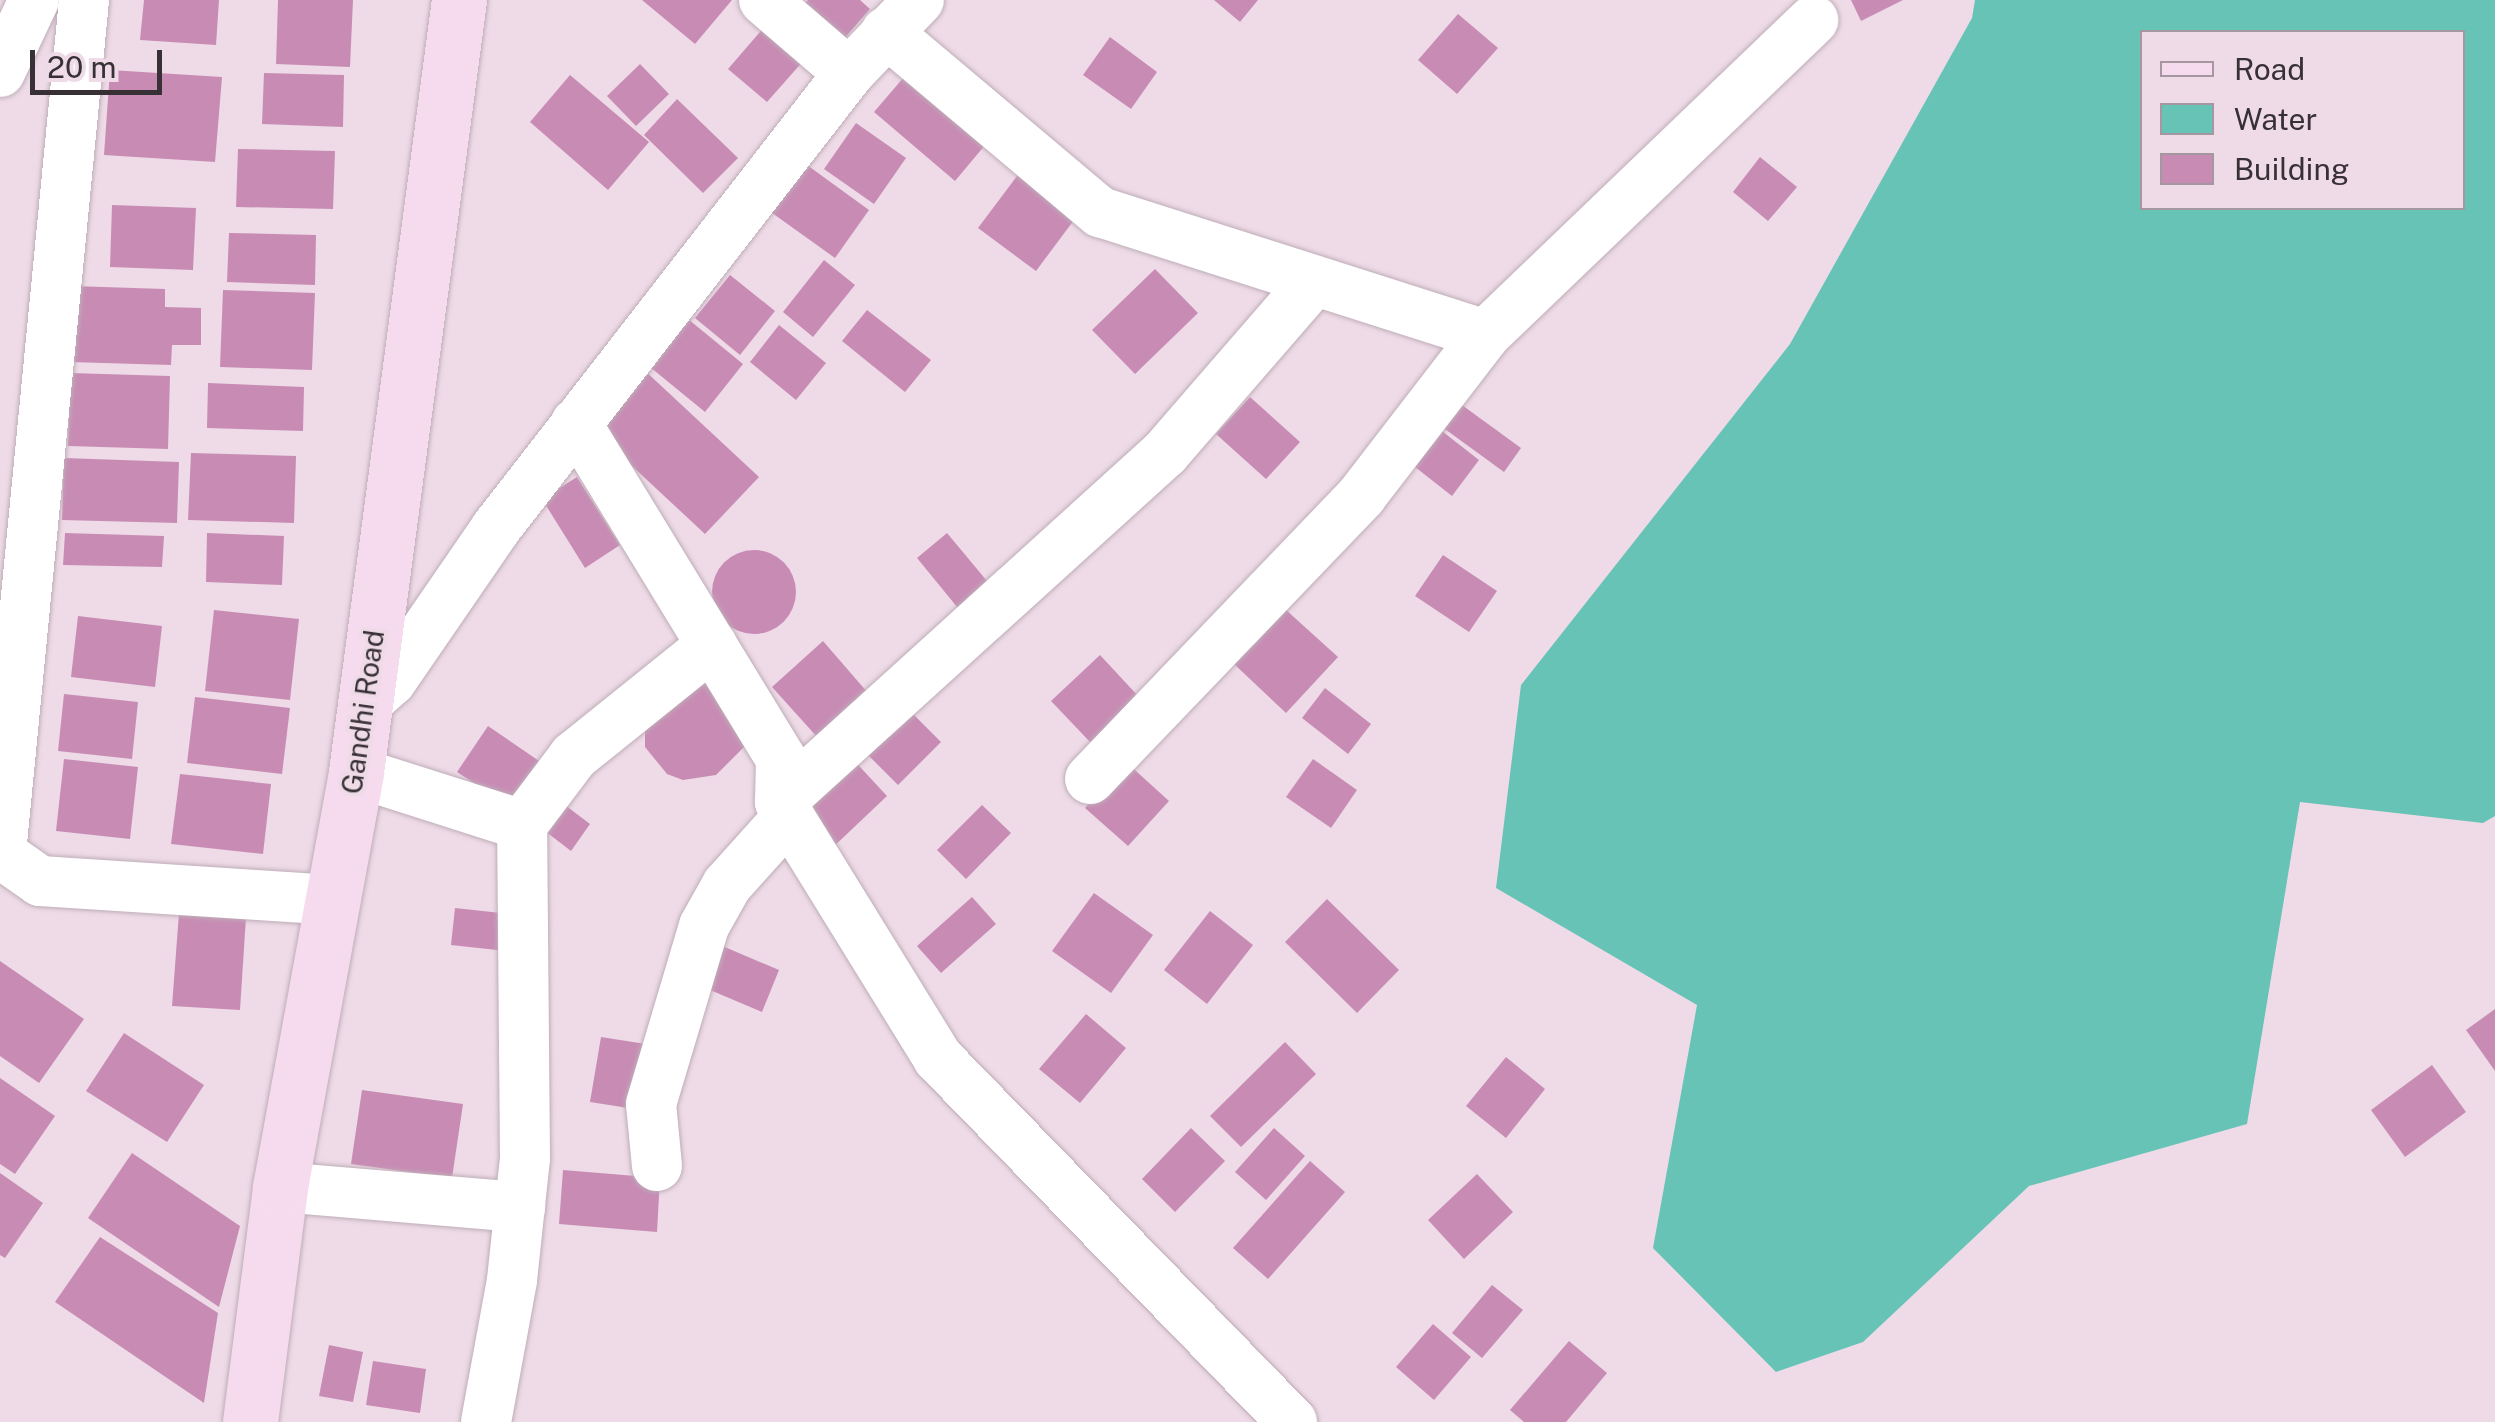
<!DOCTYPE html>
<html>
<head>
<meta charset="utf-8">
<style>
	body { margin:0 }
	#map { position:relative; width:2495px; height:1422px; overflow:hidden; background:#eedbe7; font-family:"Public Sans",sans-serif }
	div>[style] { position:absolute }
	.water>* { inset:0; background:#68c3b7 }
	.building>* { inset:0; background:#c88cb4 }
	.round { border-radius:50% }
	.roads { filter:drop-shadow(0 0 2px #beadb8) drop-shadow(0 0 2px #beadb8) }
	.minor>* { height:50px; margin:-25px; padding:0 25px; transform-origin:25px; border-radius:25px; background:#fff }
	.secondary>* { height:55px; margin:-27.5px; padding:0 27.5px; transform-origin:27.5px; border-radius:27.5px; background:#f6dbee }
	span { translate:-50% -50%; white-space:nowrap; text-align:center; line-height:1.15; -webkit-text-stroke:8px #eedbe7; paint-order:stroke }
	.street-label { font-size:28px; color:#373035 }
	.legend { position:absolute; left:2140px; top:30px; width:325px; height:180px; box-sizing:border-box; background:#eedbe7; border:2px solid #a597a0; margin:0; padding:12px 18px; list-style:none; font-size:30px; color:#373035 }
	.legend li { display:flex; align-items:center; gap:20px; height:50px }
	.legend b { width:50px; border:2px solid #a597a0 }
	.scale { position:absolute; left:30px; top:50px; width:132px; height:45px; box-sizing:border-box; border:5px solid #373035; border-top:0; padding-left:12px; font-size:30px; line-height:35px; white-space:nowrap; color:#373035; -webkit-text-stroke:8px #eedbe7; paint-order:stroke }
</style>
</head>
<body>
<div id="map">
	<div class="water">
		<div style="clip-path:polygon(evenodd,1975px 0,2495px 0,2495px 816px,2483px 823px,2300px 802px,2247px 1124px,2029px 1186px,1863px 1342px,1776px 1372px,1653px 1248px,1697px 1005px,1496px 888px,1521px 685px,1790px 344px,1972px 18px,1975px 0,2142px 32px,2462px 32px,2462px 208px,2142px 208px,2142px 32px)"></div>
	</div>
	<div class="building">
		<div style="clip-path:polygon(144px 0,219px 0,216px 45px,140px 40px)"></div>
		<div style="clip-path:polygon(278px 0,353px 0,350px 67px,276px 64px)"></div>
		<div style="clip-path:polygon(642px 0,732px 0,695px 44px)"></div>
		<div style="clip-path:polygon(808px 0,860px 0,870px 9px,837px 47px,798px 12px)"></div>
		<div style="clip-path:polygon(1214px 0,1258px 0,1240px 22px)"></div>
		<div style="clip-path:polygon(1851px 0,1903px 0,1861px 21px)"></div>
		<div style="clip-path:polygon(1458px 14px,1498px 48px,1457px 94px,1418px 60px)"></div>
		<div style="clip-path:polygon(766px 25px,805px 59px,767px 102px,728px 69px)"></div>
		<div style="clip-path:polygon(1110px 37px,1157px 72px,1131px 109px,1083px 75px)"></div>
		<div style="clip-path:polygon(640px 64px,669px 94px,636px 126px,607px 96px)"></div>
		<div style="clip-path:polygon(110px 70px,222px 77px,215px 162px,104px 155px)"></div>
		<div style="clip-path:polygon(910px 70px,991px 138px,955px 181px,874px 112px)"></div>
		<div style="clip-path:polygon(264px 73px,344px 75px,343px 127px,262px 124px)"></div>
		<div style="clip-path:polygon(570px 75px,649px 142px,608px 190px,530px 122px)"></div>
		<div style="clip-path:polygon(677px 99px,738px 158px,703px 193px,644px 135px)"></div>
		<div style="clip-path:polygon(856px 123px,906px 158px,874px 204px,824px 169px)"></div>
		<div style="clip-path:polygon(238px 149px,335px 151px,333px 209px,236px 207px)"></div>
		<div style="clip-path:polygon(796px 157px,869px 210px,835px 258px,761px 205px)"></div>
		<div style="clip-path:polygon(1760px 157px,1797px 187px,1768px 221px,1733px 192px)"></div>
		<div style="clip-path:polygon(1020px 172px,1077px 216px,1036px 271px,978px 228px)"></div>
		<div style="clip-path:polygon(112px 205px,196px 208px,193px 270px,110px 267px)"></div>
		<div style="clip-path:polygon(229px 233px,316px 235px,315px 285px,227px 282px)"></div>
		<div style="clip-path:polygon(824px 260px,855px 285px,813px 337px,783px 312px)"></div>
		<div style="clip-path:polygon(1155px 269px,1198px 313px,1135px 374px,1092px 330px)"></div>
		<div style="clip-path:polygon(730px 275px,775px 311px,740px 355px,695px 318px)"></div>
		<div style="clip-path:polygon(72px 286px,165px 289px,165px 307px,201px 308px,201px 345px,172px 345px,171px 365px,69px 362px)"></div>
		<div style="clip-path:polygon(223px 290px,315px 293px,312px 370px,220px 367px)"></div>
		<div style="clip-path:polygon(867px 310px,931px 360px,905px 392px,842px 341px)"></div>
		<div style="clip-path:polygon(688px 319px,743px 364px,705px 412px,650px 367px)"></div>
		<div style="clip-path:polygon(779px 325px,826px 363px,796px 400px,750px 362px)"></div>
		<div style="clip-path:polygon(642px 368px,759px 477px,705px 534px,589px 426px)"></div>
		<div style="clip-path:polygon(70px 373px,170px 376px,168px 449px,68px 446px)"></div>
		<div style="clip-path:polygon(208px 383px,304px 387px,303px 431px,207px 428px)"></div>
		<div style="clip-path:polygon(1250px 397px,1300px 442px,1266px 479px,1216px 434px)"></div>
		<div style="clip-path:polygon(1455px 400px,1521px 448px,1504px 472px,1438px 424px)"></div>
		<div style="clip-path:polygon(1438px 428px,1479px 460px,1452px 496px,1410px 463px)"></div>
		<div style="clip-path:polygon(191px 453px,296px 456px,294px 523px,188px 520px)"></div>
		<div style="clip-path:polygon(64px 458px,179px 462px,177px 523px,62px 520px)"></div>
		<div style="clip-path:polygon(577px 477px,620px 545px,585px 568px,542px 499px)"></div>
		<div style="clip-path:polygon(65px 533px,164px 536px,162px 567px,63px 565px)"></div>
		<div style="clip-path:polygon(207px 533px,284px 536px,282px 585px,206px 582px)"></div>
		<div style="clip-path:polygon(947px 533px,992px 587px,962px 613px,917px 558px)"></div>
		<div class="round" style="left:712px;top:550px;width:84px;height:84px"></div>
		<div style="clip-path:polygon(1443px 555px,1497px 591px,1469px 632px,1415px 596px)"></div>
		<div style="clip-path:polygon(1285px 609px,1338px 657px,1286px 713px,1234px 664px)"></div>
		<div style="clip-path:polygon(214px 610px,299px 619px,290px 700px,205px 691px)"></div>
		<div style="clip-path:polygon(78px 616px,162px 626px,155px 687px,71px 677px)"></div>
		<div style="clip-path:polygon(823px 641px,868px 693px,818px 738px,772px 687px)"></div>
		<div style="clip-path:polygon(1100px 655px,1139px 697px,1091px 743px,1051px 701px)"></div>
		<div style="clip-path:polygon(701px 680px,716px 684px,743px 721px,744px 747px,716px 775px,683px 780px,667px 774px,645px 747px,645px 712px)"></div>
		<div style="clip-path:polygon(1325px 688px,1371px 724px,1348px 754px,1302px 718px)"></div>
		<div style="clip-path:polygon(64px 694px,138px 702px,132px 759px,58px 751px)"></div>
		<div style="clip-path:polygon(195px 697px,290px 708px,282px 774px,187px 763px)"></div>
		<div style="clip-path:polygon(906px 707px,941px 742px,898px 785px,863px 750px)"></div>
		<div style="clip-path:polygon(488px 726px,542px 763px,512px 808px,457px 772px)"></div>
		<div style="clip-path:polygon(849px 755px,887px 796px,830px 850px,792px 809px)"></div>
		<div style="clip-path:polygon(64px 759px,138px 767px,130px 839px,56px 831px)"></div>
		<div style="clip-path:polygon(1313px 759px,1357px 790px,1331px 828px,1286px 797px)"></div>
		<div style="clip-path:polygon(1126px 762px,1169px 801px,1128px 846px,1085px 808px)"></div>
		<div style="clip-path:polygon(180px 774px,271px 784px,263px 854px,171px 844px)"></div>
		<div style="clip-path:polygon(561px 802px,590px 824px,571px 851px,541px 828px)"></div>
		<div style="clip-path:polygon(982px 805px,1011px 833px,966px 879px,937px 850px)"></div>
		<div style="clip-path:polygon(1094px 893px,1153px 935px,1111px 993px,1052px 951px)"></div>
		<div style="clip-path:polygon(972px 897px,996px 924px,941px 973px,917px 946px)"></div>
		<div style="clip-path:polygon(1327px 899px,1399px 970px,1357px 1013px,1285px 942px)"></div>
		<div style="clip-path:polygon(455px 908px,511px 914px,506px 951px,451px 945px)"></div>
		<div style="clip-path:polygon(1210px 911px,1253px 945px,1207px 1004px,1164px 970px)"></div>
		<div style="clip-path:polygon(179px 913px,246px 917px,240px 1010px,172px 1006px)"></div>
		<div style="clip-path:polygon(720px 945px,779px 970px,762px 1012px,703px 987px)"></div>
		<div style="clip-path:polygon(0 961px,84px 1019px,39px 1083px,0 1056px)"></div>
		<div style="clip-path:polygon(2495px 1009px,2495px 1071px,2466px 1030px)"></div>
		<div style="clip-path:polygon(1086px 1014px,1126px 1048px,1080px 1103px,1039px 1069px)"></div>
		<div style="clip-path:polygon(124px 1033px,204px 1085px,167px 1142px,86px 1091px)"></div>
		<div style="clip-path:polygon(601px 1037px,652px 1045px,641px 1110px,590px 1102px)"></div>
		<div style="clip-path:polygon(1285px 1042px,1316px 1074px,1241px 1147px,1210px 1116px)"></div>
		<div style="clip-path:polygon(1506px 1057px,1545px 1089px,1506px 1138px,1466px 1106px)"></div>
		<div style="clip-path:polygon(2432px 1065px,2466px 1112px,2405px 1157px,2371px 1110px)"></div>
		<div style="clip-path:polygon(0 1078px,55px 1116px,15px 1174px,0 1164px)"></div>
		<div style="clip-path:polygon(362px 1090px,463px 1104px,452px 1178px,351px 1164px)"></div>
		<div style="clip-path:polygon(1191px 1128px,1225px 1161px,1175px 1212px,1142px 1179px)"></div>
		<div style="clip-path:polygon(1274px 1128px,1305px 1156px,1266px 1200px,1235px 1172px)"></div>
		<div style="clip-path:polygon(132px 1153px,240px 1226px,219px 1307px,88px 1218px)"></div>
		<div style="clip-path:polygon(1310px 1161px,1345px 1192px,1268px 1279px,1233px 1248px)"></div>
		<div style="clip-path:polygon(563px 1170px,660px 1178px,657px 1232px,559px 1224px)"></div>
		<div style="clip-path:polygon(0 1173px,43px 1203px,5px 1258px,0 1255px)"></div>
		<div style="clip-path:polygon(1477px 1174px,1513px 1212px,1464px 1259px,1428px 1220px)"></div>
		<div style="clip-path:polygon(100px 1237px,218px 1313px,204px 1403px,55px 1302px)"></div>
		<div style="clip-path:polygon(1492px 1285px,1523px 1310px,1482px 1358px,1452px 1333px)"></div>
		<div style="clip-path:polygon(1433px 1324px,1471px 1357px,1434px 1400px,1396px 1367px)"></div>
		<div style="clip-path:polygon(1569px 1341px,1607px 1373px,1566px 1422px,1524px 1422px,1510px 1410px)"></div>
		<div style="clip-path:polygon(329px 1345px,363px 1352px,353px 1402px,319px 1396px)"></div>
		<div style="clip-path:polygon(373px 1361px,426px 1369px,420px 1413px,366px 1405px)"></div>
	</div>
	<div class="roads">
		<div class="minor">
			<div style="left:764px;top:0;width:112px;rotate:40.7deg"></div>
			<div style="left:886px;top:32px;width:280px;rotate:40.1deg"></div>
			<div style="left:1100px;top:212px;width:404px;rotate:17.7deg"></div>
			<div style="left:1485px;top:335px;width:455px;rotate:-43.8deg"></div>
			<div style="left:0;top:72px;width:80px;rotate:-64.7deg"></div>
			<div style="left:576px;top:423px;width:394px;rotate:58.6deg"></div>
			<div style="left:781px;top:759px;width:43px;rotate:91.3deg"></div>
			<div style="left:780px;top:802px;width:301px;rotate:58.3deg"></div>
			<div style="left:938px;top:1058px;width:508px;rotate:45.8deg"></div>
			<div style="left:364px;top:705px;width:36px;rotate:-42deg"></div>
			<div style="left:391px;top:681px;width:186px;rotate:-55.5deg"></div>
			<div style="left:496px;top:528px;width:576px;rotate:-52.19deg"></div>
			<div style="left:849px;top:73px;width:101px;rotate:-46.2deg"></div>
			<div style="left:356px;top:772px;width:174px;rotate:17.7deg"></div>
			<div style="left:1090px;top:779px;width:393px;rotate:-46.2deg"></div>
			<div style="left:1362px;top:495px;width:202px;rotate:-52.4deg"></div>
			<div style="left:780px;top:802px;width:520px;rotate:-42.19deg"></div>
			<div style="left:1165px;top:453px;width:228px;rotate:-49.1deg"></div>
			<div style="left:0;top:853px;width:49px;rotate:35deg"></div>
			<div style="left:40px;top:881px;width:293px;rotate:3.7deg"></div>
			<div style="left:1px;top:853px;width:857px;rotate:-84.44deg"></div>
			<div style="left:657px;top:1166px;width:62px;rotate:-95.5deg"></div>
			<div style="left:651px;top:1104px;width:186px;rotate:-73.4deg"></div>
			<div style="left:704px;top:926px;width:47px;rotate:-60.7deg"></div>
			<div style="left:727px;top:885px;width:93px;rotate:-48.1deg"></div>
			<div style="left:280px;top:1187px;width:241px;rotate:4.8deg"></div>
			<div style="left:486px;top:1422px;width:144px;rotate:-79.6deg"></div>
			<div style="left:512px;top:1280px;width:122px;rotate:-83.9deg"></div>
			<div style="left:525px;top:1159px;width:334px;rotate:-90.5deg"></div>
			<div style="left:522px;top:825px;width:86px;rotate:-53deg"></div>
			<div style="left:574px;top:756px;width:177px;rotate:-38.8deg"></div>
		</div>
		<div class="secondary">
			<div style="left:250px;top:1422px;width:237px;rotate:-82.7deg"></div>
			<div style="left:280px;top:1187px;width:422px;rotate:-79.6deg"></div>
			<div style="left:356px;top:772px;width:779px;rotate:-82.4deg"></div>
		</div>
	</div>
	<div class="street-label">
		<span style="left:363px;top:712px;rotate:-82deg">Gandhi Road</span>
	</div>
	<ul class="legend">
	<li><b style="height:12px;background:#f6dbee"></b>Road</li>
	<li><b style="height:28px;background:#68c3b7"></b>Water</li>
	<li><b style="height:28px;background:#c88cb4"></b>Building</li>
	</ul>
	<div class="scale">20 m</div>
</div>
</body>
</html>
